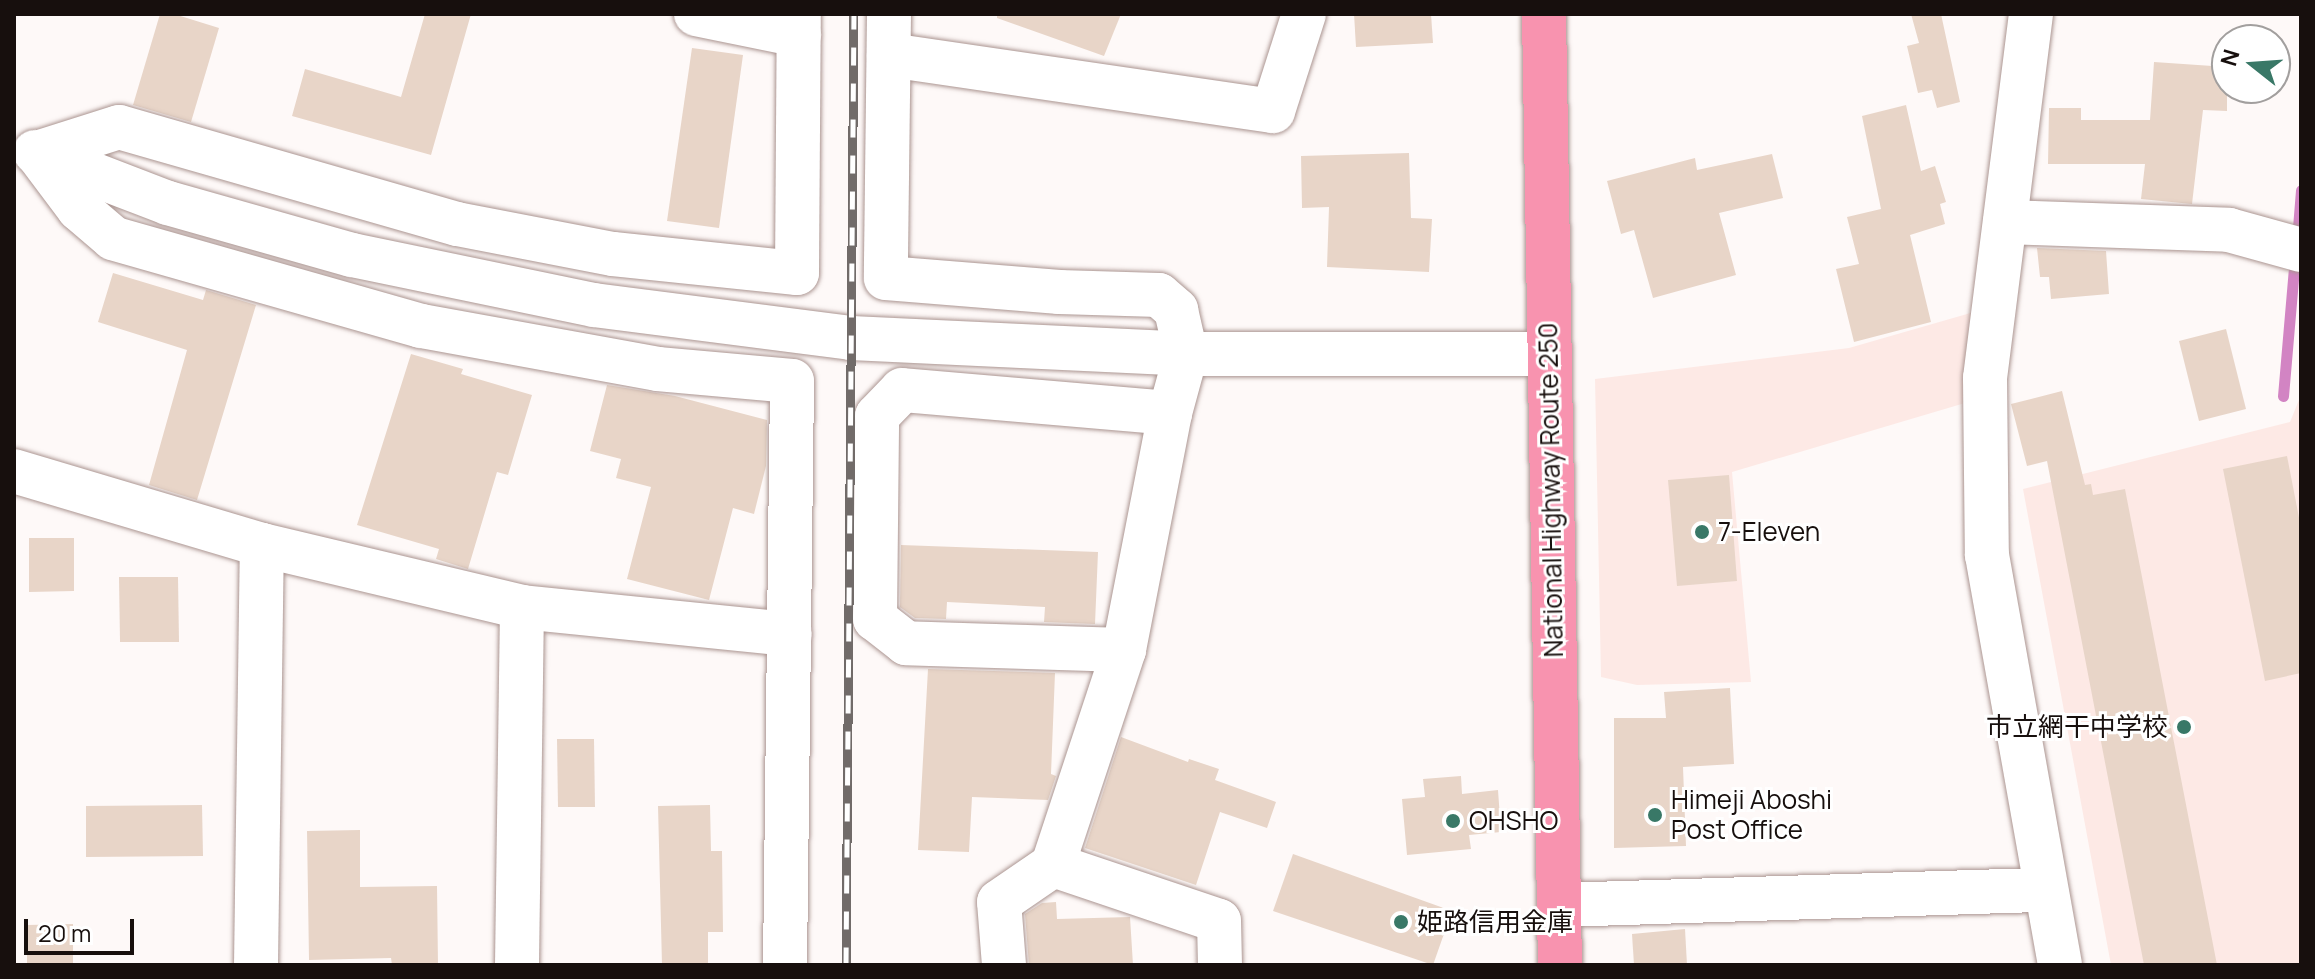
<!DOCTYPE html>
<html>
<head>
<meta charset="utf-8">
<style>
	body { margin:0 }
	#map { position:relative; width:2315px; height:979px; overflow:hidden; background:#fef9f8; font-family:Manrope,"Noto Sans JP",sans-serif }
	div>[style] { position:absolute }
	.built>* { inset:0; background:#fde9e5 }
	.stream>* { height:11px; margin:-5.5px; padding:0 5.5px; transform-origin:5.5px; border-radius:5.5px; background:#d284c3 }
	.building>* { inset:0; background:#e8d5c8 }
	.roads { filter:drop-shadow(0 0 2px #ab9591) drop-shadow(0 0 2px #ab9591) }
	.minor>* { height:44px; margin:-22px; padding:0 22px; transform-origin:22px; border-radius:22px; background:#fff }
	.highway>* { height:44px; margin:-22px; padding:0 22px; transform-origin:22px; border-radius:22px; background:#f893af }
	.rail>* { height:9px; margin-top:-4.5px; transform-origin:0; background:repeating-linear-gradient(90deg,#fff 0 18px,#716b69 0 36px); box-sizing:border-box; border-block:2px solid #716b69 }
	.dots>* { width:22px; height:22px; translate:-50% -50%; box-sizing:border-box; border:4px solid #fff; border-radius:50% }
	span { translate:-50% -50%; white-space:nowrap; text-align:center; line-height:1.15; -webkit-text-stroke:6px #fff; paint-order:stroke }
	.street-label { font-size:26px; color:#170f0d }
	.poi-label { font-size:26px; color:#170f0d }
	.left { translate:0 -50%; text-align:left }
	.right { translate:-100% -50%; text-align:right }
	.frame { position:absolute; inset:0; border:16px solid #170f0d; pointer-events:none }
	.north { position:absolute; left:2211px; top:24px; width:80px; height:80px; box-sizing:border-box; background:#fff; border:2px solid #a29f9e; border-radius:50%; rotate:287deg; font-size:22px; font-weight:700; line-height:32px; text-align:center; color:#170f0d }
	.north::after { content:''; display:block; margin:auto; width:28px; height:36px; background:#397867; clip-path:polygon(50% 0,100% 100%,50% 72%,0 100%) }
	.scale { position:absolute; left:24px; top:919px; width:110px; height:36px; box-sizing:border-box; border:4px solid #170f0d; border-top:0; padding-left:10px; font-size:24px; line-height:28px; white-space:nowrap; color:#170f0d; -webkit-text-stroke:6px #fff; paint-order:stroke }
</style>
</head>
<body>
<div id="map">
	<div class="built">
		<div style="clip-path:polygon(1974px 312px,1965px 403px,1732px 472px,1751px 682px,1637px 685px,1601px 677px,1595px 379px,1849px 348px)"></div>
		<div style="clip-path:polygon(2301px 395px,2301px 965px,2111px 965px,2023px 489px,2290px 422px)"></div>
	</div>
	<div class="stream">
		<div style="left:2297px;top:240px;width:50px;rotate:-85.4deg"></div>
		<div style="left:2283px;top:396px;width:140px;rotate:-85.1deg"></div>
	</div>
	<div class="building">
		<div style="clip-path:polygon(160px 14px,174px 14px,219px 28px,191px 122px,133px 105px)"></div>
		<div style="clip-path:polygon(425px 14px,471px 14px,431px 155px,292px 116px,305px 69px,401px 97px)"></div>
		<div style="clip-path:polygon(997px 14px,1121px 14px,1104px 56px,997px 18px)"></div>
		<div style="clip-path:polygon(1354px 14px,1431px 14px,1433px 43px,1356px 47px)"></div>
		<div style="clip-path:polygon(1911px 14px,1941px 14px,1960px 102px,1937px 108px,1932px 90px,1918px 93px,1907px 46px,1919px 43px)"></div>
		<div style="clip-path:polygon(692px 48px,743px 55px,719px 228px,667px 221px)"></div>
		<div style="clip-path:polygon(2154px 62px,2227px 67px,2227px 111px,2203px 110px,2192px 204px,2141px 199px,2145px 164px,2048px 164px,2049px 108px,2081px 108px,2081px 120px,2150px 120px)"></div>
		<div style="clip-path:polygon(1906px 105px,1921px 171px,1935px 166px,1946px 202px,1940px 204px,1945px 224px,1910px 235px,1931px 322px,1854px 342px,1836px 269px,1859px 264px,1847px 217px,1881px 209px,1862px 116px)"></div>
		<div style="clip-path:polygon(1409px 153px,1411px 218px,1432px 219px,1429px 272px,1327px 267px,1329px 207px,1302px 208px,1301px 156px)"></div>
		<div style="clip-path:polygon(1772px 154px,1783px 198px,1719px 213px,1736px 275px,1653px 298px,1634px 230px,1621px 234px,1607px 181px,1695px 158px,1697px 170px)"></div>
		<div style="clip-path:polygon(2037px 248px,2106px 251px,2109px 294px,2051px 299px,2049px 277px,2040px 277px)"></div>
		<div style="clip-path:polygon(113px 273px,203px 300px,206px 290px,256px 305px,197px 500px,149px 485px,187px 350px,98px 322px)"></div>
		<div style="clip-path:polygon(2226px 329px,2246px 409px,2199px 421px,2179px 341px)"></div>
		<div style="clip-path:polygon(411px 354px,463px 369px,461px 374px,532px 395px,508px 475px,497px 472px,468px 569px,436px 559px,439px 549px,357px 525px)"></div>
		<div style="clip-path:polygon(607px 385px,675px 396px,767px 420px,766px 466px,754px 514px,733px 508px,709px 600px,627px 579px,651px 487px,616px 478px,621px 459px,590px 451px)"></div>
		<div style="clip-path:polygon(2062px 391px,2085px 485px,2091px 484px,2093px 495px,2125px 489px,2217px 965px,2144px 965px,2047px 461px,2027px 466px,2011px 404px)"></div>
		<div style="clip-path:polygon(2287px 456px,2301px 528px,2301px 673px,2265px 681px,2223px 469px)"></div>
		<div style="clip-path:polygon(1729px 475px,1737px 581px,1677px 586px,1668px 480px)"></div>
		<div style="clip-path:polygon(29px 538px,74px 538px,74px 591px,29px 592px)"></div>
		<div style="clip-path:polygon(901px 545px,1098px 552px,1095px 624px,1044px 622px,1045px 607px,947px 602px,946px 619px,915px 618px,900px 607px)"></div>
		<div style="clip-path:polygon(119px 577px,178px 577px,179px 642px,120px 642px)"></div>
		<div style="clip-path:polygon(928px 669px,1055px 673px,1051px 774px,1056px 776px,1048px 800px,972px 797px,969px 852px,918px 850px)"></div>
		<div style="clip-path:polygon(1730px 688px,1734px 764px,1683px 767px,1686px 846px,1614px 848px,1614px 718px,1666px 718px,1664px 692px)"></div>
		<div style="clip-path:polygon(1121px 737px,1188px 762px,1189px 759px,1219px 769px,1215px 780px,1276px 802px,1267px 828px,1220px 812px,1196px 885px,1085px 848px)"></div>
		<div style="clip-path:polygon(557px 739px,594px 739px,595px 807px,558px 807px)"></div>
		<div style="clip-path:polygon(1461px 776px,1462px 794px,1498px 790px,1501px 832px,1469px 835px,1471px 849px,1407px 855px,1402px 799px,1425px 797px,1423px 779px)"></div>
		<div style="clip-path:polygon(202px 805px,203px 856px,86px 857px,86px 806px)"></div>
		<div style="clip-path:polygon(710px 805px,711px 851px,722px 851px,723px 932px,708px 932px,708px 965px,662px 965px,658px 806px)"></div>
		<div style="clip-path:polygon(360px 830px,360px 887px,437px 886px,438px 965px,392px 965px,391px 958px,309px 960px,307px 831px)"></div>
		<div style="clip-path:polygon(1293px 854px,1452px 911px,1433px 965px,1273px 911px)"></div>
		<div style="clip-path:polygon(1056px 902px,1057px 919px,1130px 917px,1133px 965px,1029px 965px,1025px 914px,1042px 903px)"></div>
		<div style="clip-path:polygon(73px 924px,73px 965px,27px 965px,27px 925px)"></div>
		<div style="clip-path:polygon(1685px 929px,1687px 965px,1634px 965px,1632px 934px)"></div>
	</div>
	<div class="roads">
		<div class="minor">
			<div style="left:696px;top:14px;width:105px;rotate:11.5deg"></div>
			<div style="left:889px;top:14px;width:264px;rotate:90.7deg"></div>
			<div style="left:886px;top:278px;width:174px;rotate:4.6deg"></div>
			<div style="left:1059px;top:292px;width:100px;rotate:1.7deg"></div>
			<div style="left:1159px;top:295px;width:23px;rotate:41deg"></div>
			<div style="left:1176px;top:310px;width:45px;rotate:77.2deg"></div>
			<div style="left:1186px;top:354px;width:61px;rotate:105.2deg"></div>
			<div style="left:1170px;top:413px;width:241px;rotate:101deg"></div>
			<div style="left:1124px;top:650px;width:226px;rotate:108.3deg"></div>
			<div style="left:2031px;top:14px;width:367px;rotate:97.2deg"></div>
			<div style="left:1985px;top:378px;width:177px;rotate:89.4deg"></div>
			<div style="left:1987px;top:555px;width:416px;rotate:79.9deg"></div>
			<div style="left:889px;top:55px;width:388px;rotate:8.3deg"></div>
			<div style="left:1273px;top:111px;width:102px;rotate:-72.3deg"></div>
			<div style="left:35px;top:152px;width:142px;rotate:21deg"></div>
			<div style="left:168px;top:203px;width:191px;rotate:15.8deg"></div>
			<div style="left:352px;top:255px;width:247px;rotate:11.7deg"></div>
			<div style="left:594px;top:305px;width:259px;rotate:7.3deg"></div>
			<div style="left:851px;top:338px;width:335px;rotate:2.7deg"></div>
			<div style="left:1186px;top:354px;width:363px"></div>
			<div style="left:2005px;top:222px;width:224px;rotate:2deg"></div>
			<div style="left:2229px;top:230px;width:75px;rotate:15.5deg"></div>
			<div style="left:14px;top:471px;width:259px;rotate:16.6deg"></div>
			<div style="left:262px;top:545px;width:267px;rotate:13.4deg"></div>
			<div style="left:522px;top:607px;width:269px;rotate:5.8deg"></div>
			<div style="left:1124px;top:650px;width:218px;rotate:-178.2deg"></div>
			<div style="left:906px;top:643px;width:39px;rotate:-142deg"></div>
			<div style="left:875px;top:619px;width:203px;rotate:-89.4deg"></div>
			<div style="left:877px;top:416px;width:36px;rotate:-46deg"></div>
			<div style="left:902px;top:390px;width:269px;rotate:4.9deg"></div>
			<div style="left:1560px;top:905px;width:485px;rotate:-1.8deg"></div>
			<div style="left:256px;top:965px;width:420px;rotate:-89.2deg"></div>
			<div style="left:517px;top:965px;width:358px;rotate:-89.2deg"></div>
			<div style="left:785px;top:965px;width:584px;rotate:-89.31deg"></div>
			<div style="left:792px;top:381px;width:135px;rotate:-174.9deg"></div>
			<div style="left:658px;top:369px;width:241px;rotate:-169.7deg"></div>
			<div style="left:421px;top:326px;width:320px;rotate:-164.1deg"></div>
			<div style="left:113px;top:238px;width:45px;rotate:-139.5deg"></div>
			<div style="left:79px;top:209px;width:70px;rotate:-126.9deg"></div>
			<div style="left:37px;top:153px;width:86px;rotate:-17.6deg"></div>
			<div style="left:119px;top:127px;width:352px;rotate:16deg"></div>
			<div style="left:457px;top:224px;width:159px;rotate:10.9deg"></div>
			<div style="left:613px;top:254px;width:185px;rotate:5.9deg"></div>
			<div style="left:797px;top:273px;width:259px;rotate:-89.6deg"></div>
			<div style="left:1004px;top:965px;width:63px;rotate:-94.5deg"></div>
			<div style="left:999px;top:902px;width:65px;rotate:-34.4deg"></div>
			<div style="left:1053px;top:865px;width:175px;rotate:18.6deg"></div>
			<div style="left:1219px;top:921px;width:44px;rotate:88.7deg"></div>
		</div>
		<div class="highway">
			<div style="left:1544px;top:14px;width:951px;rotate:89.04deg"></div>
		</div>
	</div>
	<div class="rail">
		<div style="left:846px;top:965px;width:951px;rotate:-89.52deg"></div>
	</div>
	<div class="dots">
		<div style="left:1702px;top:532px;background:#397867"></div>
		<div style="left:2184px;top:727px;background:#397867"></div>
		<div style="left:1655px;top:815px;background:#397867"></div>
		<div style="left:1453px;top:821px;background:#397867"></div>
		<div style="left:1401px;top:922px;background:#397867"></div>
	</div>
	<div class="street-label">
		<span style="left:1551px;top:490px;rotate:-91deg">National Highway Route 250</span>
	</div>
	<div class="poi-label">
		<span class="left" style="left:1718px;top:532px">7-Eleven</span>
		<span class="right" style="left:2168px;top:727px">市立網干中学校</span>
		<span class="left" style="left:1671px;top:815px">Himeji Aboshi<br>Post Office</span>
		<span class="left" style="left:1469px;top:821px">OHSHO</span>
		<span class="left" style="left:1417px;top:922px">姫路信用金庫</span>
	</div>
	<div class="frame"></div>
	<div class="north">N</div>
	<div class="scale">20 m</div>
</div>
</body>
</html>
